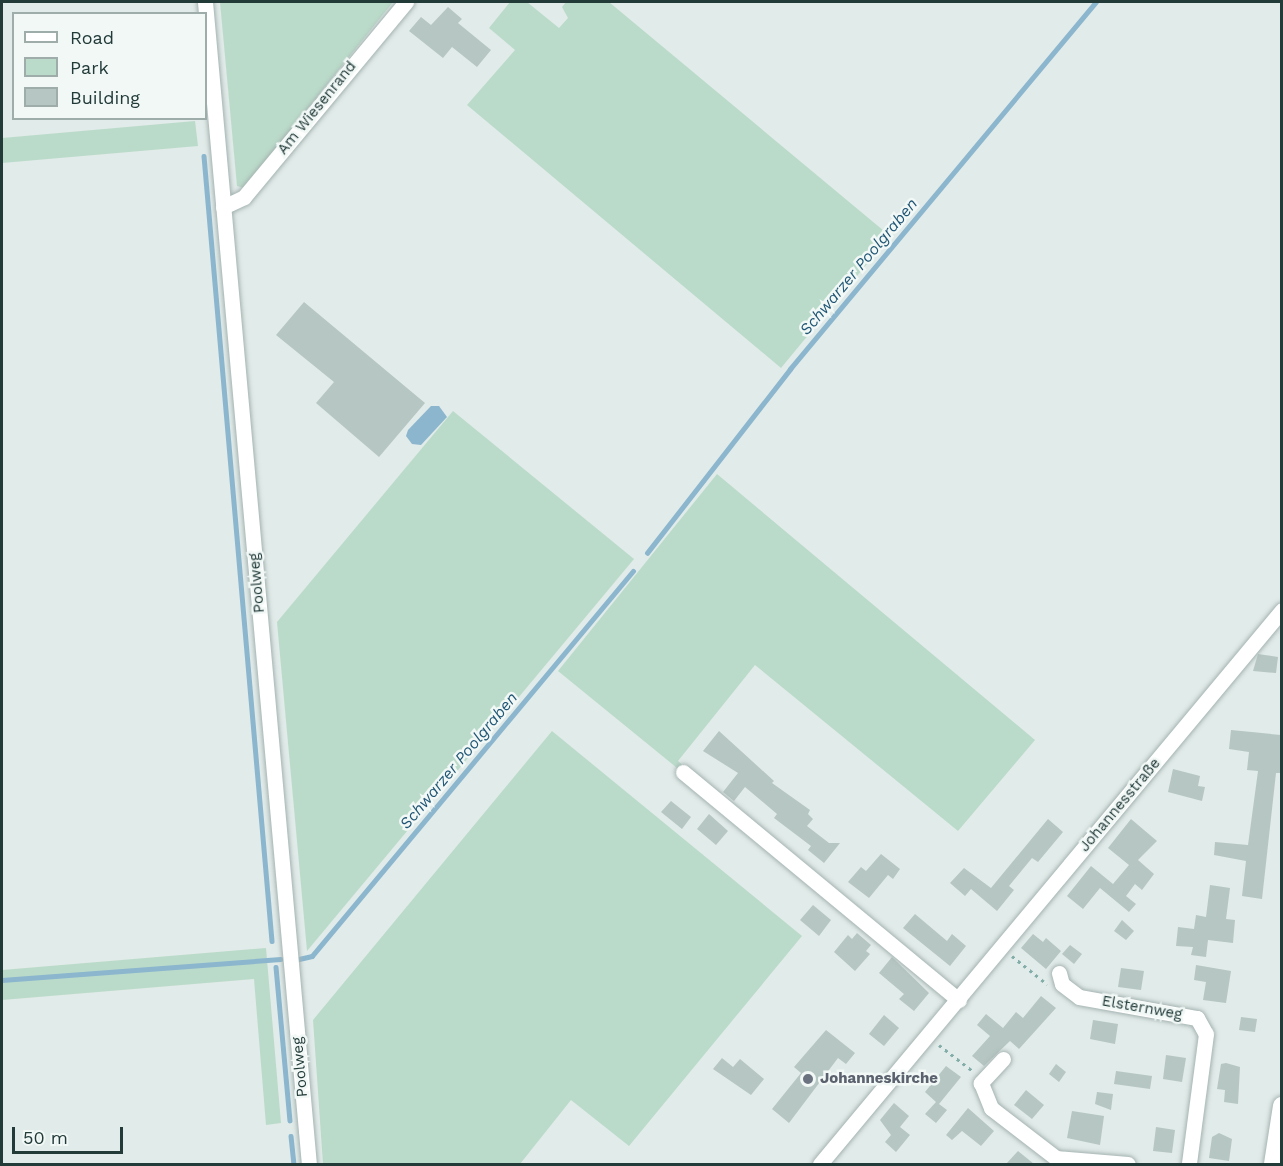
<!DOCTYPE html>
<html>
<head>
<meta charset="utf-8">
<style>
	body { margin:0 }
	#map { position:relative; width:1283px; height:1166px; overflow:hidden; background:#e1ebe9; font-family:"Work Sans",sans-serif }
	div>[style] { position:absolute }
	.green>* { inset:0; background:#bbdbca }
	.water>* { inset:0; background:#8bb6ce }
	.stream>* { height:4.5px; margin:-2.25px; padding:0 2.25px; transform-origin:2.25px; border-radius:2.25px; background:#8bb6ce }
	.building>* { inset:0; background:#b6c6c2 }
	.path>* { height:3px; margin-top:-1.5px; transform-origin:0; background:repeating-linear-gradient(90deg,#83ada8 0 3px,transparent 0 7.5px) }
	.roads { filter:drop-shadow(0 0 2px #a4b3b1) drop-shadow(0 0 2px #a4b3b1) }
	.street>* { height:15px; margin:-7.5px; padding:0 7.5px; transform-origin:7.5px; border-radius:7.5px; background:#fff }
	.secondary>* { height:18px; margin:-9px; padding:0 9px; transform-origin:9px; border-radius:9px; background:#fff }
	.dots>* { width:16px; height:16px; translate:-50% -50%; box-sizing:border-box; border:3px solid #f1f8f6; border-radius:50% }
	span { translate:-50% -50%; white-space:nowrap; text-align:center; line-height:1.15; -webkit-text-stroke:5px #f1f8f6; paint-order:stroke }
	.street-label { font-size:15px; color:#223b39 }
	.worship-label { font-size:15px; color:#5b616d; font-weight:700 }
	.left { translate:0 -50%; text-align:left }
	.water-label { font-size:16px; color:#1f5574; font-style:italic }
	.frame { position:absolute; inset:0; border:3px solid #223b39; pointer-events:none }
	.legend { position:absolute; left:12px; top:12px; width:195px; height:108px; box-sizing:border-box; background:#f1f8f6; border:2px solid #9eacaa; margin:0; padding:8px 10px; list-style:none; font-size:18px; color:#223b39 }
	.legend li { display:flex; align-items:center; gap:12px; height:30px }
	.legend b { width:30px; border:2px solid #9eacaa }
	.scale { position:absolute; left:12px; top:1127px; width:111px; height:27px; box-sizing:border-box; border:3px solid #223b39; border-top:0; padding-left:8px; font-size:18px; line-height:21px; white-space:nowrap; color:#223b39; -webkit-text-stroke:4px #f1f8f6; paint-order:stroke }
</style>
</head>
<body>
<div id="map">
	<div class="green">
		<div style="clip-path:polygon(220px 2px,393px 2px,244px 188px,237px 186px)"></div>
		<div style="clip-path:polygon(510px 2px,527px 2px,559px 28px,568px 18px,562px 7px,566px 2px,609px 2px,890px 236px,781px 368px,467px 105px,515px 50px,489px 28px)"></div>
		<div style="clip-path:polygon(195px 121px,198px 146px,2px 163px,2px 138px)"></div>
		<div style="clip-path:polygon(453px 411px,634px 559px,307px 951px,277px 622px)"></div>
		<div style="clip-path:polygon(717px 474px,1035px 740px,958px 831px,755px 665px,678px 761px,686px 768px,682px 772px,558px 671px)"></div>
		<div style="clip-path:polygon(552px 731px,802px 936px,629px 1146px,571px 1100px,520px 1164px,323px 1164px,313px 1020px)"></div>
		<div style="clip-path:polygon(266px 948px,281px 1123px,266px 1125px,254px 979px,2px 1000px,2px 970px)"></div>
	</div>
	<div class="water">
		<div style="clip-path:polygon(431px 406px,439px 406px,447px 417px,421px 445px,412px 444px,406px 436px,408px 430px)"></div>
	</div>
	<div class="stream">
		<div style="left:204px;top:156px;width:788px;rotate:85.05deg"></div>
		<div style="left:647px;top:553px;width:233px;rotate:-52.1deg"></div>
		<div style="left:790px;top:369px;width:478px;rotate:-50.2deg"></div>
		<div style="left:299px;top:959px;width:13px;rotate:-13deg"></div>
		<div style="left:312px;top:956px;width:501px;rotate:-50.18deg"></div>
		<div style="left:276px;top:967px;width:154px;rotate:84.8deg"></div>
		<div style="left:2px;top:980px;width:279px;rotate:-4.3deg"></div>
		<div style="left:291px;top:1136px;width:28px;rotate:84deg"></div>
	</div>
	<div class="building">
		<div style="clip-path:polygon(448px 7px,462px 19px,458px 23px,491px 50px,477px 67px,452px 47px,443px 58px,409px 31px,421px 17px,431px 25px)"></div>
		<div style="clip-path:polygon(304px 302px,425px 403px,379px 457px,316px 403px,334px 382px,276px 335px)"></div>
		<div style="clip-path:polygon(1258px 654px,1278px 657px,1276px 673px,1253px 671px)"></div>
		<div style="clip-path:polygon(1231px 730px,1281px 735px,1281px 773px,1276px 773px,1262px 899px,1242px 896px,1246px 861px,1214px 855px,1215px 842px,1248px 845px,1258px 771px,1247px 770px,1249px 752px,1229px 749px)"></div>
		<div style="clip-path:polygon(719px 731px,774px 781px,772px 783px,810px 810px,808px 814px,813px 819px,807px 826px,829px 843px,840px 843px,824px 863px,808px 850px,811px 846px,774px 818px,777px 814px,745px 787px,734px 801px,723px 792px,738px 773px,703px 751px)"></div>
		<div style="clip-path:polygon(1173px 769px,1200px 776px,1198px 786px,1205px 787px,1202px 801px,1168px 792px)"></div>
		<div style="clip-path:polygon(671px 801px,691px 817px,682px 829px,661px 812px)"></div>
		<div style="clip-path:polygon(709px 814px,728px 831px,716px 845px,697px 829px)"></div>
		<div style="clip-path:polygon(1048px 819px,1063px 832px,1038px 862px,1032px 858px,1009px 886px,1014px 890px,997px 911px,971px 889px,965px 896px,950px 883px,964px 868px,991px 888px)"></div>
		<div style="clip-path:polygon(1131px 819px,1157px 841px,1138px 860px,1154px 874px,1142px 890px,1135px 884px,1126px 896px,1136px 904px,1129px 912px,1100px 888px,1083px 909px,1067px 896px,1091px 866px,1113px 884px,1129px 865px,1108px 848px)"></div>
		<div style="clip-path:polygon(881px 854px,900px 869px,893px 879px,888px 875px,869px 898px,848px 882px,861px 867px,866px 871px)"></div>
		<div style="clip-path:polygon(1210px 885px,1230px 888px,1226px 919px,1235px 920px,1233px 943px,1208px 940px,1206px 957px,1191px 955px,1193px 947px,1176px 946px,1178px 927px,1194px 929px,1196px 915px,1206px 917px)"></div>
		<div style="clip-path:polygon(813px 905px,831px 920px,819px 936px,800px 920px)"></div>
		<div style="clip-path:polygon(915px 914px,947px 941px,952px 934px,966px 946px,950px 966px,903px 928px)"></div>
		<div style="clip-path:polygon(1122px 920px,1134px 931px,1126px 940px,1114px 931px)"></div>
		<div style="clip-path:polygon(857px 933px,871px 945px,866px 951px,870px 954px,855px 971px,834px 952px,848px 935px,852px 939px)"></div>
		<div style="clip-path:polygon(1033px 934px,1043px 942px,1046px 938px,1061px 951px,1046px 969px,1021px 948px)"></div>
		<div style="clip-path:polygon(1070px 945px,1082px 954px,1074px 964px,1062px 954px)"></div>
		<div style="clip-path:polygon(892px 957px,929px 993px,914px 1011px,899px 999px,904px 994px,879px 973px)"></div>
		<div style="clip-path:polygon(1196px 965px,1231px 971px,1226px 1003px,1203px 1000px,1206px 982px,1194px 980px)"></div>
		<div style="clip-path:polygon(1121px 968px,1144px 971px,1141px 990px,1118px 987px)"></div>
		<div style="clip-path:polygon(1041px 996px,1056px 1008px,1019px 1049px,1010px 1041px,984px 1066px,972px 1056px,990px 1036px,977px 1025px,986px 1014px,1003px 1028px,1016px 1012px,1023px 1018px)"></div>
		<div style="clip-path:polygon(884px 1015px,899px 1028px,884px 1046px,869px 1034px)"></div>
		<div style="clip-path:polygon(1241px 1017px,1257px 1019px,1255px 1032px,1239px 1030px)"></div>
		<div style="clip-path:polygon(1093px 1020px,1118px 1024px,1115px 1044px,1090px 1039px)"></div>
		<div style="clip-path:polygon(826px 1030px,855px 1053px,846px 1064px,838px 1058px,789px 1123px,772px 1109px,801px 1073px,794px 1067px)"></div>
		<div style="clip-path:polygon(1166px 1055px,1186px 1058px,1182px 1082px,1163px 1079px)"></div>
		<div style="clip-path:polygon(722px 1058px,733px 1067px,740px 1059px,764px 1079px,751px 1095px,713px 1069px)"></div>
		<div style="clip-path:polygon(1226px 1063px,1240px 1067px,1238px 1104px,1224px 1102px,1225px 1090px,1217px 1089px,1221px 1064px)"></div>
		<div style="clip-path:polygon(1056px 1064px,1066px 1072px,1059px 1082px,1049px 1074px)"></div>
		<div style="clip-path:polygon(946px 1066px,961px 1077px,939px 1104px,947px 1110px,936px 1123px,925px 1114px,936px 1102px,925px 1092px)"></div>
		<div style="clip-path:polygon(1116px 1071px,1152px 1076px,1150px 1089px,1114px 1084px)"></div>
		<div style="clip-path:polygon(1026px 1090px,1044px 1105px,1032px 1119px,1014px 1105px)"></div>
		<div style="clip-path:polygon(1097px 1092px,1113px 1094px,1111px 1110px,1095px 1104px)"></div>
		<div style="clip-path:polygon(894px 1103px,909px 1116px,900px 1127px,910px 1135px,896px 1152px,885px 1142px,891px 1135px,880px 1120px)"></div>
		<div style="clip-path:polygon(968px 1108px,994px 1131px,981px 1146px,962px 1131px,952px 1140px,946px 1135px)"></div>
		<div style="clip-path:polygon(1072px 1111px,1104px 1116px,1100px 1145px,1067px 1138px)"></div>
		<div style="clip-path:polygon(1156px 1127px,1175px 1130px,1172px 1153px,1153px 1151px)"></div>
		<div style="clip-path:polygon(1219px 1133px,1232px 1139px,1229px 1161px,1209px 1158px,1212px 1137px)"></div>
		<div style="clip-path:polygon(1018px 1151px,1034px 1164px,1006px 1164px)"></div>
	</div>
	<div class="path">
		<div style="left:1012px;top:956px;width:45px;rotate:38.7deg"></div>
		<div style="left:939px;top:1045px;width:44px;rotate:37.6deg"></div>
	</div>
	<div class="roads">
		<div class="street">
			<div style="left:205px;top:2px;width:1167px;rotate:84.89deg"></div>
			<div style="left:223px;top:207px;width:23px;rotate:-25deg"></div>
			<div style="left:244px;top:197px;width:254px;rotate:-50.3deg"></div>
			<div style="left:683px;top:772px;width:358px;rotate:39.6deg"></div>
			<div style="left:1059px;top:973px;width:11px;rotate:75deg"></div>
			<div style="left:1062px;top:984px;width:21px;rotate:37deg"></div>
			<div style="left:1079px;top:997px;width:120px;rotate:10.1deg"></div>
			<div style="left:1197px;top:1018px;width:18px;rotate:61deg"></div>
			<div style="left:1206px;top:1034px;width:131px;rotate:97.5deg"></div>
			<div style="left:1003px;top:1059px;width:33px;rotate:133deg"></div>
			<div style="left:981px;top:1083px;width:27px;rotate:68deg"></div>
			<div style="left:991px;top:1108px;width:82px;rotate:37.6deg"></div>
			<div style="left:1056px;top:1158px;width:72px;rotate:4.8deg"></div>
			<div style="left:820px;top:1164px;width:721px;rotate:-50.17deg"></div>
		</div>
		<div class="secondary">
			<div style="left:1273px;top:1164px;width:59px;rotate:-81.2deg"></div>
		</div>
	</div>
	<div class="dots">
		<div style="left:808px;top:1079px;background:#6b7280"></div>
	</div>
	<div class="street-label">
		<span style="left:317px;top:108px;rotate:-51deg">Am Wiesenrand</span>
		<span style="left:257px;top:583px;rotate:-95deg">Poolweg</span>
		<span style="left:1120px;top:805px;rotate:-50deg">Johannesstraße</span>
		<span style="left:1142px;top:1008px;rotate:10deg">Elsternweg</span>
		<span style="left:300px;top:1067px;rotate:-95deg">Poolweg</span>
	</div>
	<div class="worship-label">
		<span class="left" style="left:820px;top:1079px">Johanneskirche</span>
	</div>
	<div class="water-label">
		<span style="left:859px;top:267px;rotate:-50deg">Schwarzer Poolgraben</span>
		<span style="left:459px;top:761px;rotate:-50deg">Schwarzer Poolgraben</span>
	</div>
	<div class="frame"></div>
	<ul class="legend">
	<li><b style="height:8px;background:#fff"></b>Road</li>
	<li><b style="height:16px;background:#bbdbca"></b>Park</li>
	<li><b style="height:16px;background:#b6c6c2"></b>Building</li>
	</ul>
	<div class="scale">50 m</div>
</div>
</body>
</html>
